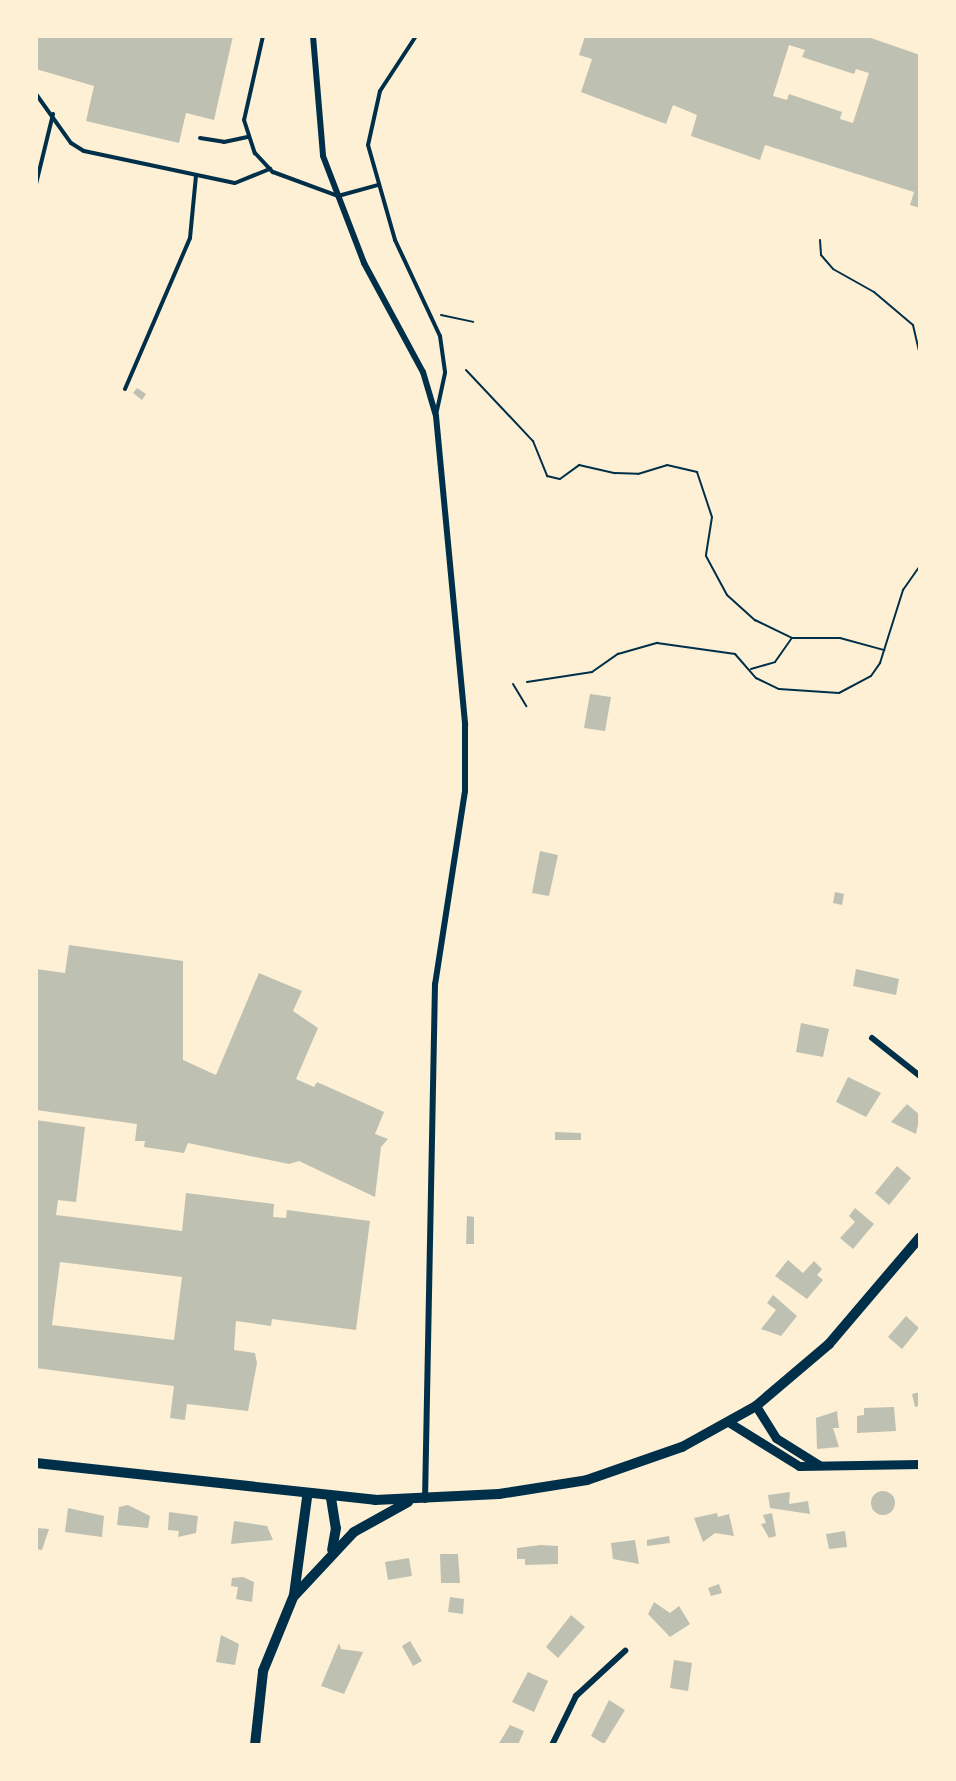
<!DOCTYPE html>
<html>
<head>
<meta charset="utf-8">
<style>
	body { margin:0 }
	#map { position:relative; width:956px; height:1781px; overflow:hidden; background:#fdf0d5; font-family:Quicksand,sans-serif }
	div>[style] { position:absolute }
	.building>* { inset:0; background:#bec0b2 }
	.round { border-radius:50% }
	.path>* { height:2px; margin:-1px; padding:0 1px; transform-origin:1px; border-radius:1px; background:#003049 }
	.service>* { height:4px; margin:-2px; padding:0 2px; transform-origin:2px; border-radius:2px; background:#003049 }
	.minor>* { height:6px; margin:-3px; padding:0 3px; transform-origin:3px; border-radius:3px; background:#003049 }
	.tertiary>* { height:9px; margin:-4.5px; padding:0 4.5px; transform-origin:4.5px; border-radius:4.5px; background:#003049 }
	.secondary>* { height:10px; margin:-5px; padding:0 5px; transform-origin:5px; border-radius:5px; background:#003049 }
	span { translate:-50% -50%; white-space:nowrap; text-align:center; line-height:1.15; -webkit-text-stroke:6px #fdf0d5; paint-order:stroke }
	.frame { position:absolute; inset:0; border:38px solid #fdf0d5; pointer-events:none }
</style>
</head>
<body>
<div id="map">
	<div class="building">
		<div style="clip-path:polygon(36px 36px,233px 36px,214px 120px,186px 113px,179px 143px,86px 121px,94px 86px,36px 69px)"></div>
		<div style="clip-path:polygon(evenodd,585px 36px,865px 36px,920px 55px,920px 208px,910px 205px,914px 192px,765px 145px,760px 160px,691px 136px,697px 115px,673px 105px,666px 124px,581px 92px,592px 59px,579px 55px,585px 36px,789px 45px,805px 50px,802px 57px,854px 74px,856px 69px,869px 73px,853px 123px,840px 119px,842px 112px,789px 94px,787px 100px,773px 96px,789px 45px)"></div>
		<div style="clip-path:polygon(137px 388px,146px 394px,142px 400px,133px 393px)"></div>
		<div style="clip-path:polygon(590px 694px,611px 697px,605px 731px,584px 728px)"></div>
		<div style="clip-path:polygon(540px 851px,558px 855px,549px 896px,532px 893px)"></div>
		<div style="clip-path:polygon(835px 892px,844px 894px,842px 905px,833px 903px)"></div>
		<div style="clip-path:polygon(69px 945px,183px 961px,183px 1060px,216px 1075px,259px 973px,302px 991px,293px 1011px,318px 1028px,296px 1079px,314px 1087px,317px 1082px,384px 1112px,375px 1134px,388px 1139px,381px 1147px,375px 1197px,299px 1161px,289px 1164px,188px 1143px,184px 1153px,144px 1147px,145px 1141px,135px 1141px,137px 1124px,36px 1110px,36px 969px,65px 973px)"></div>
		<div style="clip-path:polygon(856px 969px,899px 979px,896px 995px,853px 986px)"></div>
		<div style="clip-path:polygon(801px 1023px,829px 1029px,823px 1057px,796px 1052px)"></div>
		<div style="clip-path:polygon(848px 1077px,881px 1093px,866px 1117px,836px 1102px)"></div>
		<div style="clip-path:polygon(907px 1104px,920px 1115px,916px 1134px,891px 1122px)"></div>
		<div style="clip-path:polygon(evenodd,36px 1120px,85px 1127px,76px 1202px,58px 1200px,56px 1215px,182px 1231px,186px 1193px,274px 1204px,273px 1217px,286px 1218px,287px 1210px,370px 1221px,356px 1330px,272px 1319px,271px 1326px,236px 1321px,234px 1350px,255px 1353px,257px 1363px,248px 1411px,187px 1404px,185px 1420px,170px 1418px,174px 1386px,36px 1368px,36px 1120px,60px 1262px,182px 1277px,174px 1340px,52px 1325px,60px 1262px)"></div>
		<div style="clip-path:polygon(555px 1132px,581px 1133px,581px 1140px,555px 1140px)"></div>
		<div style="clip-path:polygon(897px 1166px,911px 1178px,889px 1205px,875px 1193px)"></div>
		<div style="clip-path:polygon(855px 1208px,874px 1224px,853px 1249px,840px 1238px,855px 1222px,849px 1216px)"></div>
		<div style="clip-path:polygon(467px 1216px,474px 1217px,474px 1244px,466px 1244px)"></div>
		<div style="clip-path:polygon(788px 1260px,803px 1273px,814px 1261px,822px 1269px,817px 1275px,823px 1280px,807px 1299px,775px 1276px)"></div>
		<div style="clip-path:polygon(773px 1295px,797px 1316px,781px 1336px,761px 1329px,776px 1310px,767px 1303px)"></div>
		<div style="clip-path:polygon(906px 1316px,919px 1328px,902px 1349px,888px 1337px)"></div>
		<div style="clip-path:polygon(920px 1392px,920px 1406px,915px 1407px,912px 1394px)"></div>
		<div style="clip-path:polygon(894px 1407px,896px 1431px,857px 1433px,857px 1416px,864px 1415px,864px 1408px)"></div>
		<div style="clip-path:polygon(837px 1411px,839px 1428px,833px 1428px,839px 1447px,817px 1449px,816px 1418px)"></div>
		<div class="round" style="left:871px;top:1491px;width:24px;height:24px"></div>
		<div style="clip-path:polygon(790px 1492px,789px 1504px,808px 1501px,810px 1514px,770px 1508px,768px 1495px)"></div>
		<div style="clip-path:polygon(128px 1505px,150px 1516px,148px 1528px,117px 1525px,119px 1507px)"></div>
		<div style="clip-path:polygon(68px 1508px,104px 1516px,102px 1537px,65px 1532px)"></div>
		<div style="clip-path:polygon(169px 1512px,198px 1516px,196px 1533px,178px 1537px,179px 1531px,168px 1530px)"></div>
		<div style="clip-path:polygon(717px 1513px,718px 1517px,729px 1514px,734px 1536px,715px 1533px,703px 1542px,694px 1518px)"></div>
		<div style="clip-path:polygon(772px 1513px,776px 1536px,769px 1538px,761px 1524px,766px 1523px,763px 1515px)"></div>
		<div style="clip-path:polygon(234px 1521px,267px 1526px,273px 1540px,231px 1544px)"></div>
		<div style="clip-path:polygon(36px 1528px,49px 1529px,42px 1550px,36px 1549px)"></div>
		<div style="clip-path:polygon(845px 1531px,847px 1547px,829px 1549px,826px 1534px)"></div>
		<div style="clip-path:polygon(669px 1536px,670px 1543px,647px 1546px,647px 1540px)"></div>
		<div style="clip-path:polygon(635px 1540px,639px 1564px,613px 1559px,611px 1543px)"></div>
		<div style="clip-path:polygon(541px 1545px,558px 1546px,558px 1564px,525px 1565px,525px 1559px,517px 1559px,517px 1548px)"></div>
		<div style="clip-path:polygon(440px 1554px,458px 1554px,460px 1583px,441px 1583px)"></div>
		<div style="clip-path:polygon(409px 1558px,412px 1576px,388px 1580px,385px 1562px)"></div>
		<div style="clip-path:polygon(243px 1577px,254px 1582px,252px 1602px,236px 1599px,238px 1587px,231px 1586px,232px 1578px)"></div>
		<div style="clip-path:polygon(719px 1584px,722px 1593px,711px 1596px,708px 1588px)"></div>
		<div style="clip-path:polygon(450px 1597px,464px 1599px,463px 1614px,448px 1612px)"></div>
		<div style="clip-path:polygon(654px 1602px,670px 1613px,679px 1606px,690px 1624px,670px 1637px,648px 1614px)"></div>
		<div style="clip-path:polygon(571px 1615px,585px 1627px,558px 1658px,546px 1647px)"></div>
		<div style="clip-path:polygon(221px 1635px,239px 1644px,235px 1665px,216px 1662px)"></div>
		<div style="clip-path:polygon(410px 1641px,422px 1661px,413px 1666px,402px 1646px)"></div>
		<div style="clip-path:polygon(339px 1643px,341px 1649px,363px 1652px,344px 1694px,321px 1686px)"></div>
		<div style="clip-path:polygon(674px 1660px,692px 1663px,688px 1691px,670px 1688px)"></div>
		<div style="clip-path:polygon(528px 1672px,548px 1681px,534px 1712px,512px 1702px)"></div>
		<div style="clip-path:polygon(609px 1700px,625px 1710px,604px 1744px,591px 1736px)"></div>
		<div style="clip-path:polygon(510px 1725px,524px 1731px,518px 1745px,498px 1745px)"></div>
	</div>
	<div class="path">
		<div style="left:820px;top:240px;width:15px;rotate:86deg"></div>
		<div style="left:821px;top:255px;width:18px;rotate:49deg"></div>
		<div style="left:833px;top:269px;width:47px;rotate:29.3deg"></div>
		<div style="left:874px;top:292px;width:51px;rotate:40.2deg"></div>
		<div style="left:913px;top:325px;width:31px;rotate:77deg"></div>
		<div style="left:441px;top:315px;width:33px;rotate:12deg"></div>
		<div style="left:466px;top:370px;width:98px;rotate:46.7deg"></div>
		<div style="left:533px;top:441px;width:38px;rotate:68deg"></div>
		<div style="left:547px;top:476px;width:13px;rotate:13deg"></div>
		<div style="left:560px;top:479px;width:24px;rotate:-36deg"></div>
		<div style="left:579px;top:465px;width:37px;rotate:13deg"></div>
		<div style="left:615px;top:473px;width:23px;rotate:2deg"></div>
		<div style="left:638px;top:474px;width:30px;rotate:-17deg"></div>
		<div style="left:667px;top:465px;width:31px;rotate:13deg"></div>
		<div style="left:697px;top:472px;width:47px;rotate:71.6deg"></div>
		<div style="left:712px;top:517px;width:39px;rotate:99deg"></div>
		<div style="left:706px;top:556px;width:44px;rotate:61.7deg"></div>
		<div style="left:727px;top:595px;width:38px;rotate:42deg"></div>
		<div style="left:755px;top:620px;width:41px;rotate:25.9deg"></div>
		<div style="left:792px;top:638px;width:48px"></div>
		<div style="left:840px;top:638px;width:46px;rotate:15.3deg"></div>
		<div style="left:751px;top:669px;width:25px;rotate:-16deg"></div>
		<div style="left:775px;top:662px;width:29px;rotate:-55deg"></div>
		<div style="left:527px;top:682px;width:66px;rotate:-8.7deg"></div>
		<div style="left:592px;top:672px;width:32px;rotate:-35deg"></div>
		<div style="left:618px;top:654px;width:41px;rotate:-15.8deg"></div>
		<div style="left:657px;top:643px;width:79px;rotate:8deg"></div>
		<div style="left:735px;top:654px;width:32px;rotate:49deg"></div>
		<div style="left:756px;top:678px;width:25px;rotate:26deg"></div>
		<div style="left:779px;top:689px;width:60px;rotate:3.8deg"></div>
		<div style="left:839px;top:693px;width:36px;rotate:-28deg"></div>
		<div style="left:871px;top:676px;width:16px;rotate:-55deg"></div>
		<div style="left:880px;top:663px;width:77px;rotate:-72.5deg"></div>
		<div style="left:903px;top:590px;width:29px;rotate:-55deg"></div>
		<div style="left:513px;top:684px;width:26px;rotate:59deg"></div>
	</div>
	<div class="service">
		<div style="left:263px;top:36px;width:86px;rotate:102.7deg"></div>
		<div style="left:244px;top:120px;width:35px;rotate:72deg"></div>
		<div style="left:255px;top:153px;width:26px;rotate:47deg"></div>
		<div style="left:273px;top:172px;width:69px;rotate:20.3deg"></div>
		<div style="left:338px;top:196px;width:41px;rotate:-15.4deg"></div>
		<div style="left:416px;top:36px;width:66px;rotate:123.2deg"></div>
		<div style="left:380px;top:91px;width:55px;rotate:102.5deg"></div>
		<div style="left:368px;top:145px;width:99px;rotate:74.1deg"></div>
		<div style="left:395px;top:240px;width:106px;rotate:64.9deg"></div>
		<div style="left:440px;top:336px;width:37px;rotate:82deg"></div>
		<div style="left:445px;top:373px;width:43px;rotate:102.1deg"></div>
		<div style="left:36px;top:94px;width:60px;rotate:54.5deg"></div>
		<div style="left:71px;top:143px;width:15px;rotate:32deg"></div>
		<div style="left:84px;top:151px;width:154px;rotate:12deg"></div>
		<div style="left:235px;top:183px;width:38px;rotate:-22deg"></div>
		<div style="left:200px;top:138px;width:24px;rotate:9deg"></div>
		<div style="left:224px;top:142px;width:24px;rotate:-12deg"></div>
		<div style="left:36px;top:184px;width:72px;rotate:-76.3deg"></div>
		<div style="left:125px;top:389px;width:164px;rotate:-66.7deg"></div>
		<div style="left:190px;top:238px;width:62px;rotate:-84.5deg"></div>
	</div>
	<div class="minor">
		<div style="left:313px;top:36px;width:120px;rotate:85.2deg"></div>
		<div style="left:323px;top:156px;width:115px;rotate:69deg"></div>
		<div style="left:364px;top:263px;width:124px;rotate:61.6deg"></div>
		<div style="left:423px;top:372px;width:46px;rotate:73.5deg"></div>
		<div style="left:436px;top:416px;width:310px;rotate:84.6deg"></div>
		<div style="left:465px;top:725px;width:66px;rotate:90deg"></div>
		<div style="left:465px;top:791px;width:195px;rotate:98.8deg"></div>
		<div style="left:435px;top:984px;width:516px;rotate:91.11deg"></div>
		<div style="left:872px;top:1038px;width:61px;rotate:38.4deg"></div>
		<div style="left:552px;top:1745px;width:55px;rotate:-63.9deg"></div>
		<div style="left:576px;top:1696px;width:67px;rotate:-42.6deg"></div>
	</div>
	<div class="tertiary">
		<div style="left:756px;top:1406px;width:38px;rotate:58deg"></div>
		<div style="left:776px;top:1438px;width:51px;rotate:32.1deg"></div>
		<div style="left:730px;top:1423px;width:81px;rotate:31.9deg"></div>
		<div style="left:799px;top:1466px;width:121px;rotate:-0.9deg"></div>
	</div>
	<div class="secondary">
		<div style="left:36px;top:1463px;width:341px;rotate:6.2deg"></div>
		<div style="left:375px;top:1500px;width:124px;rotate:-2.8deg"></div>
		<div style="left:499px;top:1494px;width:89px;rotate:-9deg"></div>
		<div style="left:587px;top:1480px;width:101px;rotate:-19.2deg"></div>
		<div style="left:682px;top:1447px;width:85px;rotate:-29deg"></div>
		<div style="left:756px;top:1406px;width:96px;rotate:-40.3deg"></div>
		<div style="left:829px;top:1344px;width:140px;rotate:-49.6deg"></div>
		<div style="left:331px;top:1498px;width:30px;rotate:81deg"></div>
		<div style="left:336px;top:1528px;width:22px;rotate:100deg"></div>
		<div style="left:295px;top:1595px;width:86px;rotate:-46.9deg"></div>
		<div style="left:354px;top:1532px;width:62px;rotate:-29.1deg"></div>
		<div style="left:255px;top:1745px;width:74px;rotate:-83.8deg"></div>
		<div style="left:263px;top:1671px;width:82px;rotate:-67.8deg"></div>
		<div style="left:294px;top:1595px;width:99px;rotate:-82.4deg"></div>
	</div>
	<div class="frame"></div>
</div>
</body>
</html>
